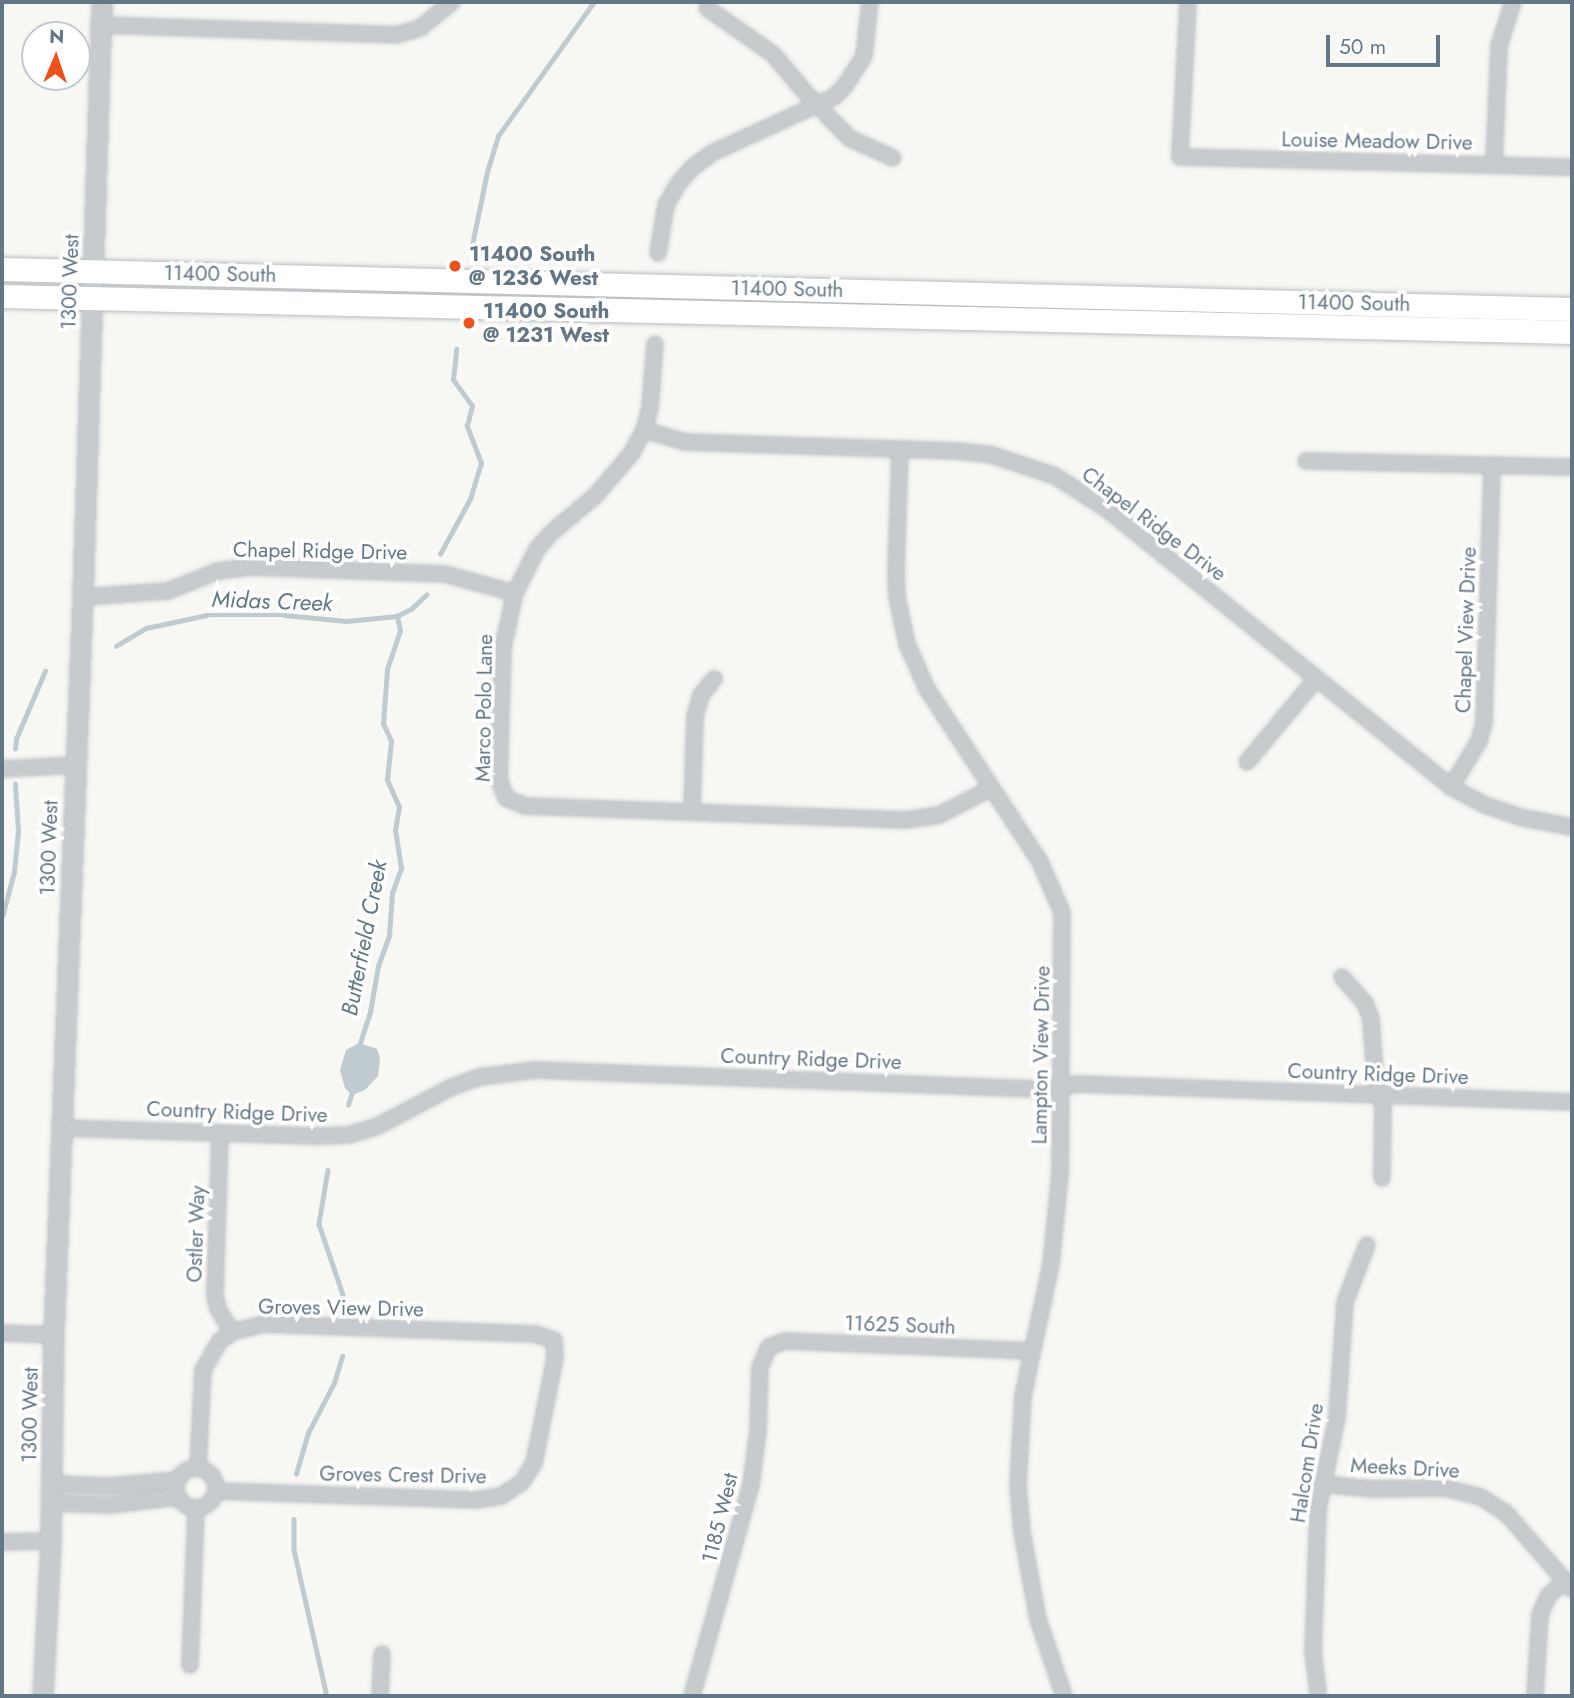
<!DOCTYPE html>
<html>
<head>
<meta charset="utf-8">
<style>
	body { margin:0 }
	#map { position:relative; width:1574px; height:1698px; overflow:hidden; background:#f7f8f4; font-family:Jost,sans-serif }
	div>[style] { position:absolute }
	.water>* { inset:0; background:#c0cbd0 }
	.stream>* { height:4.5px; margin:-2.25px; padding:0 2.25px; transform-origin:2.25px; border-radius:2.25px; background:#c0cbd0 }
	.roads { filter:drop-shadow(0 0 2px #babec2) drop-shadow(0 0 2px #babec2) }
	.minor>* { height:14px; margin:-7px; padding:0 7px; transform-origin:7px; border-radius:7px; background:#c7cbce }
	.minor>.ring { margin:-7px; padding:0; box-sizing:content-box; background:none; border:14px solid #c7cbce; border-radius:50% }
	.tertiary>* { height:18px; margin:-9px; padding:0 9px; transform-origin:9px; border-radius:9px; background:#c7cbce }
	.primary>* { height:23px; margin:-11.5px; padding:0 11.5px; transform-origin:11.5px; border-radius:11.5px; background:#fff }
	.dots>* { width:19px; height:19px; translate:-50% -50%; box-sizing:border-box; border:4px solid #fff; border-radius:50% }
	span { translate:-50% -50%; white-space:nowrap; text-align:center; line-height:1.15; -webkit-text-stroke:7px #fff; paint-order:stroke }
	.street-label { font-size:21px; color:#647787 }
	.poi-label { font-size:21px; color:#647787; font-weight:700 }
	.left { translate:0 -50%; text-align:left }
	.water-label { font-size:23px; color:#607983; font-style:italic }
	.frame { position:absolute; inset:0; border:4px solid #647787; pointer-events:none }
	.north { position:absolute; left:21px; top:21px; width:70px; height:70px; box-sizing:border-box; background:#fff; border:2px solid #c1c9cf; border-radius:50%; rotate:2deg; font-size:19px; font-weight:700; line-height:28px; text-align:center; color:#647787 }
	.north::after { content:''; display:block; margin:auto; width:24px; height:32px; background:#ef501c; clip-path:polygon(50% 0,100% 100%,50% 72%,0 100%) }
	.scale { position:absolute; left:1326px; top:35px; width:114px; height:32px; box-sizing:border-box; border:4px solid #647787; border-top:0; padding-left:9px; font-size:21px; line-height:24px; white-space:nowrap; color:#647787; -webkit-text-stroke:5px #fff; paint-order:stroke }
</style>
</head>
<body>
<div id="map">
	<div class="water">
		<div style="clip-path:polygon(359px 1043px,377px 1049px,380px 1058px,378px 1076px,365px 1090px,352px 1095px,345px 1088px,340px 1070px,346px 1050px)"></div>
	</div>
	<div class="stream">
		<div style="left:471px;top:250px;width:80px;rotate:-78.4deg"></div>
		<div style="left:487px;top:172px;width:38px;rotate:-73deg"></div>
		<div style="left:498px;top:136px;width:165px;rotate:-54.4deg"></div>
		<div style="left:440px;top:554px;width:63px;rotate:-61.4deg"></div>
		<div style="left:470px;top:499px;width:38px;rotate:-73deg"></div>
		<div style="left:481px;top:463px;width:40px;rotate:-111deg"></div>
		<div style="left:467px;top:426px;width:21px;rotate:-76deg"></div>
		<div style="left:472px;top:406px;width:32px;rotate:-126deg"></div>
		<div style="left:453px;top:380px;width:31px;rotate:-84deg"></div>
		<div style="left:116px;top:646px;width:35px;rotate:-31deg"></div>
		<div style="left:146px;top:628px;width:62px;rotate:-12deg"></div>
		<div style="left:207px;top:615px;width:77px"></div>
		<div style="left:284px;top:615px;width:62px;rotate:5.5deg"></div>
		<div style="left:346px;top:621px;width:51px;rotate:-5.6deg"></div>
		<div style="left:397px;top:616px;width:16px;rotate:-27deg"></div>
		<div style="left:411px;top:609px;width:21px;rotate:-43deg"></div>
		<div style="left:15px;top:749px;width:10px;rotate:-84deg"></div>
		<div style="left:16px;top:739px;width:74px;rotate:-66.9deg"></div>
		<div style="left:2px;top:917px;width:47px;rotate:-75.1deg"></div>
		<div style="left:14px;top:872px;width:41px;rotate:-84.4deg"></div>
		<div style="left:18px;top:831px;width:47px;rotate:-93.7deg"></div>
		<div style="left:359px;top:1046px;width:36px;rotate:-72deg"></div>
		<div style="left:370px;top:1012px;width:47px;rotate:-80.1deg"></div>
		<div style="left:378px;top:966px;width:33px;rotate:-70deg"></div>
		<div style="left:389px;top:935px;width:42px;rotate:-85.9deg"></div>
		<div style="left:392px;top:893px;width:27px;rotate:-70deg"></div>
		<div style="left:401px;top:868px;width:38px;rotate:-99deg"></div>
		<div style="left:395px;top:830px;width:23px;rotate:-80deg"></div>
		<div style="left:399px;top:807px;width:30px;rotate:-114deg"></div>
		<div style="left:387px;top:780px;width:39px;rotate:-84deg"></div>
		<div style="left:391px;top:741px;width:19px;rotate:-115deg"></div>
		<div style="left:383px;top:724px;width:55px;rotate:-85.8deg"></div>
		<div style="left:387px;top:669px;width:40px;rotate:-71.1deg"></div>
		<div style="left:400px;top:631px;width:15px;rotate:-101deg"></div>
		<div style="left:348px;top:1105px;width:14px;rotate:-73deg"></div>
		<div style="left:328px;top:1170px;width:55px;rotate:99.5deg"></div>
		<div style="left:319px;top:1224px;width:81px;rotate:71.3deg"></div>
		<div style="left:296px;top:1474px;width:43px;rotate:-73.7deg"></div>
		<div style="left:308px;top:1433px;width:56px;rotate:-62.5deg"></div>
		<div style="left:334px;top:1383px;width:28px;rotate:-73deg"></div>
		<div style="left:294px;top:1519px;width:31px;rotate:90deg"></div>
		<div style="left:294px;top:1550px;width:150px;rotate:77.3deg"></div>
	</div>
	<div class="roads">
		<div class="minor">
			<div style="left:1188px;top:2px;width:155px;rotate:93deg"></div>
			<div style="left:1180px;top:157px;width:392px;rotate:1.5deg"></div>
			<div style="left:707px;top:8px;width:82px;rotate:35deg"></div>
			<div style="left:774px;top:55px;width:45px;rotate:50.4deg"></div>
			<div style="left:803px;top:90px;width:66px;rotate:46.2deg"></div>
			<div style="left:849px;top:138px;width:48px;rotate:24.4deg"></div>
			<div style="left:101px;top:25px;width:295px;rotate:1.9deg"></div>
			<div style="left:396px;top:35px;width:25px;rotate:-16deg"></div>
			<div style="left:420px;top:28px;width:41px;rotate:-39.1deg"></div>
			<div style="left:1494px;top:165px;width:119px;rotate:-87.6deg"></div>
			<div style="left:1499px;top:46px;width:46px;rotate:-72.3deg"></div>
			<div style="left:658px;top:253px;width:49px;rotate:-80.5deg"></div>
			<div style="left:666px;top:205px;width:24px;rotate:-60deg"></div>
			<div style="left:678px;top:184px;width:23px;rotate:-49deg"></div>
			<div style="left:693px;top:167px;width:24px;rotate:-36deg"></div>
			<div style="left:712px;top:153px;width:134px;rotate:-24.7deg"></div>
			<div style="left:834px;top:97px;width:14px;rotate:-45deg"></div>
			<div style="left:844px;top:87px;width:37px;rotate:-57deg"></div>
			<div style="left:864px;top:56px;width:54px;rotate:-83.7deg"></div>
			<div style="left:655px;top:344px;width:64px;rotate:94.5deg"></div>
			<div style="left:650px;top:408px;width:23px;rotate:105deg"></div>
			<div style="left:644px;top:430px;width:26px;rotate:118deg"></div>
			<div style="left:632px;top:453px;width:57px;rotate:130.7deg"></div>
			<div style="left:595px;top:496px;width:57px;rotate:139.9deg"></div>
			<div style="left:551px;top:533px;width:21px;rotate:131deg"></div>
			<div style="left:537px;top:549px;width:49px;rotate:116.6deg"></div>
			<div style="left:515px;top:593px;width:55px;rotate:102.5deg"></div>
			<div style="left:503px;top:647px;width:132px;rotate:91.7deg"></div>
			<div style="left:499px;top:779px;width:20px;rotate:70deg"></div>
			<div style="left:506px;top:798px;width:21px;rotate:23deg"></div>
			<div style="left:525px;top:806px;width:380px;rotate:2.1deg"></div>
			<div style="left:905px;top:820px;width:34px;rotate:-8deg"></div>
			<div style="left:939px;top:815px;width:57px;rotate:-27deg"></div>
			<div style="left:644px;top:430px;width:43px;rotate:16.3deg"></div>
			<div style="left:685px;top:442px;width:271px;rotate:1.9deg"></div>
			<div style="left:956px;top:451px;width:36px;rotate:6deg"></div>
			<div style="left:992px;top:455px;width:66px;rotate:18.4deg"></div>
			<div style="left:1055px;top:476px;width:63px;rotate:32.7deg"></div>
			<div style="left:1108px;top:510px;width:441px;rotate:38.9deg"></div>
			<div style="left:1451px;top:787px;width:38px;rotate:28deg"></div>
			<div style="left:1485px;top:805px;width:36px;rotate:19deg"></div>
			<div style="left:1519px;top:817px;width:54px;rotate:10.7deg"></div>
			<div style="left:900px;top:449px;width:123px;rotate:91.9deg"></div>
			<div style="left:896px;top:572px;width:25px;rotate:88deg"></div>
			<div style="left:897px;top:597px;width:48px;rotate:78deg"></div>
			<div style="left:907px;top:644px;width:49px;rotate:66deg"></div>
			<div style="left:927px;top:689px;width:207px;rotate:56.8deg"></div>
			<div style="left:1040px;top:862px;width:55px;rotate:66.3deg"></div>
			<div style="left:1062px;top:912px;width:261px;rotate:90.4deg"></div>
			<div style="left:1060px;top:1173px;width:91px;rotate:95.6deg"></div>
			<div style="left:1051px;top:1264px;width:135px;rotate:102deg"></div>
			<div style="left:1023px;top:1396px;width:90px;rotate:93.2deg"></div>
			<div style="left:1018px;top:1486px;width:46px;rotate:85deg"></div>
			<div style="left:1022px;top:1532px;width:88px;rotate:79.6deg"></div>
			<div style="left:1038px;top:1619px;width:81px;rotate:71.3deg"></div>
			<div style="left:1306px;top:461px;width:266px;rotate:1.3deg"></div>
			<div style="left:83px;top:597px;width:85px;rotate:-4deg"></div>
			<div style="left:168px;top:591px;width:54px;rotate:-21.8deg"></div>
			<div style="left:218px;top:571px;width:33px;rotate:-7deg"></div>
			<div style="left:251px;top:567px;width:194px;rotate:2.1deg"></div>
			<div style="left:445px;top:574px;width:73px;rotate:15.2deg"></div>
			<div style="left:1247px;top:762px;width:108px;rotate:-50.3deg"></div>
			<div style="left:2px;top:769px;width:73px;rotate:-3.1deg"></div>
			<div style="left:1451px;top:787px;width:54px;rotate:-58.7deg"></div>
			<div style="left:1479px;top:741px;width:20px;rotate:-75deg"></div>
			<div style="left:1484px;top:722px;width:257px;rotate:-88.2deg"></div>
			<div style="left:692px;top:812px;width:96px;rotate:-88.2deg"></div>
			<div style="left:695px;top:716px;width:22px;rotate:-74deg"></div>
			<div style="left:701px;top:695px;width:21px;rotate:-51deg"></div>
			<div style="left:1342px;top:977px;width:35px;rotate:49deg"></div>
			<div style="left:1365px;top:1003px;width:17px;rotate:69deg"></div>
			<div style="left:1371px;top:1019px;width:56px;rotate:85.9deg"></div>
			<div style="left:1375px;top:1075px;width:30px;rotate:75deg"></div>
			<div style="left:1383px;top:1104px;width:74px;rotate:90.8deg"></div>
			<div style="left:62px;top:1128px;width:259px;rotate:1.8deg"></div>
			<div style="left:321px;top:1136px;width:28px;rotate:-2deg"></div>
			<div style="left:349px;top:1135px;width:28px;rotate:-17deg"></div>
			<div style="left:376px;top:1127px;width:86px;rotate:-27.8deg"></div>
			<div style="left:452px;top:1087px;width:29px;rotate:-20deg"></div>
			<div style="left:479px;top:1077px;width:57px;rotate:-7deg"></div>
			<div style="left:536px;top:1070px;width:500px;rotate:2.18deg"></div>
			<div style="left:1036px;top:1089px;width:44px;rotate:-6.5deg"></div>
			<div style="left:1080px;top:1084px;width:492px;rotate:2.1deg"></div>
			<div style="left:220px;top:1133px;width:163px;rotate:91.8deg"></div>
			<div style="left:215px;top:1296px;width:13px;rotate:77deg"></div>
			<div style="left:218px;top:1309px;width:27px;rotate:59deg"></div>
			<div style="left:2px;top:1333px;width:52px;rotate:2.2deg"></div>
			<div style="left:198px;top:1468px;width:98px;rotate:-87.1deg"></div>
			<div style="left:203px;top:1370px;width:32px;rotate:-60deg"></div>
			<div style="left:219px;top:1342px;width:16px;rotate:-38deg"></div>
			<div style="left:232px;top:1332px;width:32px;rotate:-14deg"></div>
			<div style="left:263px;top:1324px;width:272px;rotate:2.1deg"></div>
			<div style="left:535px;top:1334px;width:20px;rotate:18deg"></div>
			<div style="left:554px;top:1340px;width:18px;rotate:87deg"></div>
			<div style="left:555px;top:1358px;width:107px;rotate:101.3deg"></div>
			<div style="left:534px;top:1463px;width:22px;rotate:122deg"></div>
			<div style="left:522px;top:1482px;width:25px;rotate:146deg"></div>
			<div style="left:501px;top:1496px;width:24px;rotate:171deg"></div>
			<div style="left:477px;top:1500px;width:261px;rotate:-178deg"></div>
			<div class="ring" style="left:176px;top:1468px;width:26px;height:26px"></div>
			<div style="left:51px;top:1484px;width:59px;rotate:1.9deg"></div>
			<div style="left:110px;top:1486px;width:67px;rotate:-5.1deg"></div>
			<div style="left:1322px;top:1484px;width:50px;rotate:5.7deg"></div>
			<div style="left:1372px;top:1489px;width:73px;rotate:-0.8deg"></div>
			<div style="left:1445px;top:1488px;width:37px;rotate:14deg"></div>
			<div style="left:1481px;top:1497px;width:30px;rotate:33deg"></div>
			<div style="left:1506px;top:1513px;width:101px;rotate:49deg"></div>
			<div style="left:50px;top:1503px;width:60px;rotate:1.9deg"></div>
			<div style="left:110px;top:1505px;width:68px;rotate:-6.7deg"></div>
			<div style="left:2px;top:1542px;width:49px;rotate:-1.2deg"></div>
			<div style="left:190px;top:1665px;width:157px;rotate:-87.8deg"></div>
			<div style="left:1318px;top:1692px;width:38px;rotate:-97deg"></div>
			<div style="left:1313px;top:1654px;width:145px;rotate:-88deg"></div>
			<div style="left:1318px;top:1509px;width:94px;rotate:-78.3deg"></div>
			<div style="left:1337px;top:1417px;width:115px;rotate:-86deg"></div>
			<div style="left:1345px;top:1302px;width:61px;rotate:-68.9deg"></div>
			<div style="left:380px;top:1696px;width:42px;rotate:-87.3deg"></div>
			<div style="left:692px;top:1696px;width:219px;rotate:-74.4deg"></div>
			<div style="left:751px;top:1485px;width:55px;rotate:-82.7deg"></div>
			<div style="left:758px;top:1430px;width:63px;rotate:-88.2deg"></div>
			<div style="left:760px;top:1367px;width:22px;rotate:-66deg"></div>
			<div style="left:769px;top:1347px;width:17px;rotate:-21deg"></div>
			<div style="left:785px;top:1341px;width:246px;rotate:2.3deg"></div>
			<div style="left:1535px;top:1696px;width:82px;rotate:-86.5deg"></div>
			<div style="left:1540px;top:1614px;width:21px;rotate:-65deg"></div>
			<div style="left:1549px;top:1595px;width:21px;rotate:-41deg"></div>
		</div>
		<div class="tertiary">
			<div style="left:43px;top:1696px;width:155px;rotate:-87deg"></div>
			<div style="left:51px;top:1541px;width:206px;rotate:-89.2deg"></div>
			<div style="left:54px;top:1335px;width:739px;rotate:-87.75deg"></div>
			<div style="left:83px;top:597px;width:595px;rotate:-88.17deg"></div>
		</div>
		<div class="primary">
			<div style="left:2px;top:269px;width:1571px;rotate:1.46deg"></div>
			<div style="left:2px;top:296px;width:1570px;rotate:1.31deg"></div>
		</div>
	</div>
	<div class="dots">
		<div style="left:455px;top:266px;background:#ef501c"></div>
		<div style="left:469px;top:323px;background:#ef501c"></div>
	</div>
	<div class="street-label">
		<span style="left:1377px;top:141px;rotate:1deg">Louise Meadow Drive</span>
		<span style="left:220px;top:274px;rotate:1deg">11400 South</span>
		<span style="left:70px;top:282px;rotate:-88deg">1300 West</span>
		<span style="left:787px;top:289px;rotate:1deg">11400 South</span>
		<span style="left:1354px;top:303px;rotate:1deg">11400 South</span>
		<span style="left:1154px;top:524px;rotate:37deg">Chapel Ridge Drive</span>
		<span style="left:320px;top:551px;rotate:1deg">Chapel Ridge Drive</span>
		<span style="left:1466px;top:630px;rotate:-88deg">Chapel View Drive</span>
		<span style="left:484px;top:708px;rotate:-89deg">Marco Polo Lane</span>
		<span style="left:49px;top:848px;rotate:-88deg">1300 West</span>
		<span style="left:1041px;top:1055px;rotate:-89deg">Lampton View Drive</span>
		<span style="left:811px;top:1059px;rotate:2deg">Country Ridge Drive</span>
		<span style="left:1378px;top:1074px;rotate:2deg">Country Ridge Drive</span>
		<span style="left:237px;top:1112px;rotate:2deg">Country Ridge Drive</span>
		<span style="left:196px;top:1234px;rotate:-88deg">Ostler Way</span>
		<span style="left:341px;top:1308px;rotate:1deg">Groves View Drive</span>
		<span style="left:900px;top:1325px;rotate:2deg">11625 South</span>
		<span style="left:30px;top:1415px;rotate:-89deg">1300 West</span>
		<span style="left:1307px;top:1463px;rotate:-81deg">Halcom Drive</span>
		<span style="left:1405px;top:1468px;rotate:3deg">Meeks Drive</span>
		<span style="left:403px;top:1475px;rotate:1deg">Groves Crest Drive</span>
		<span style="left:720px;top:1518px;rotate:-76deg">1185 West</span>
	</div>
	<div class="poi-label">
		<span class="left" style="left:469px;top:266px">11400 South<br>@ 1236 West</span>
		<span class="left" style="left:483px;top:323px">11400 South<br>@ 1231 West</span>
	</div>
	<div class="water-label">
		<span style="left:272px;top:601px;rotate:2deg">Midas Creek</span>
		<span style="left:364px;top:938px;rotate:-79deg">Butterfield Creek</span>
	</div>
	<div class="frame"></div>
	<div class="north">N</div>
	<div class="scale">50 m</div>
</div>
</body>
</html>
